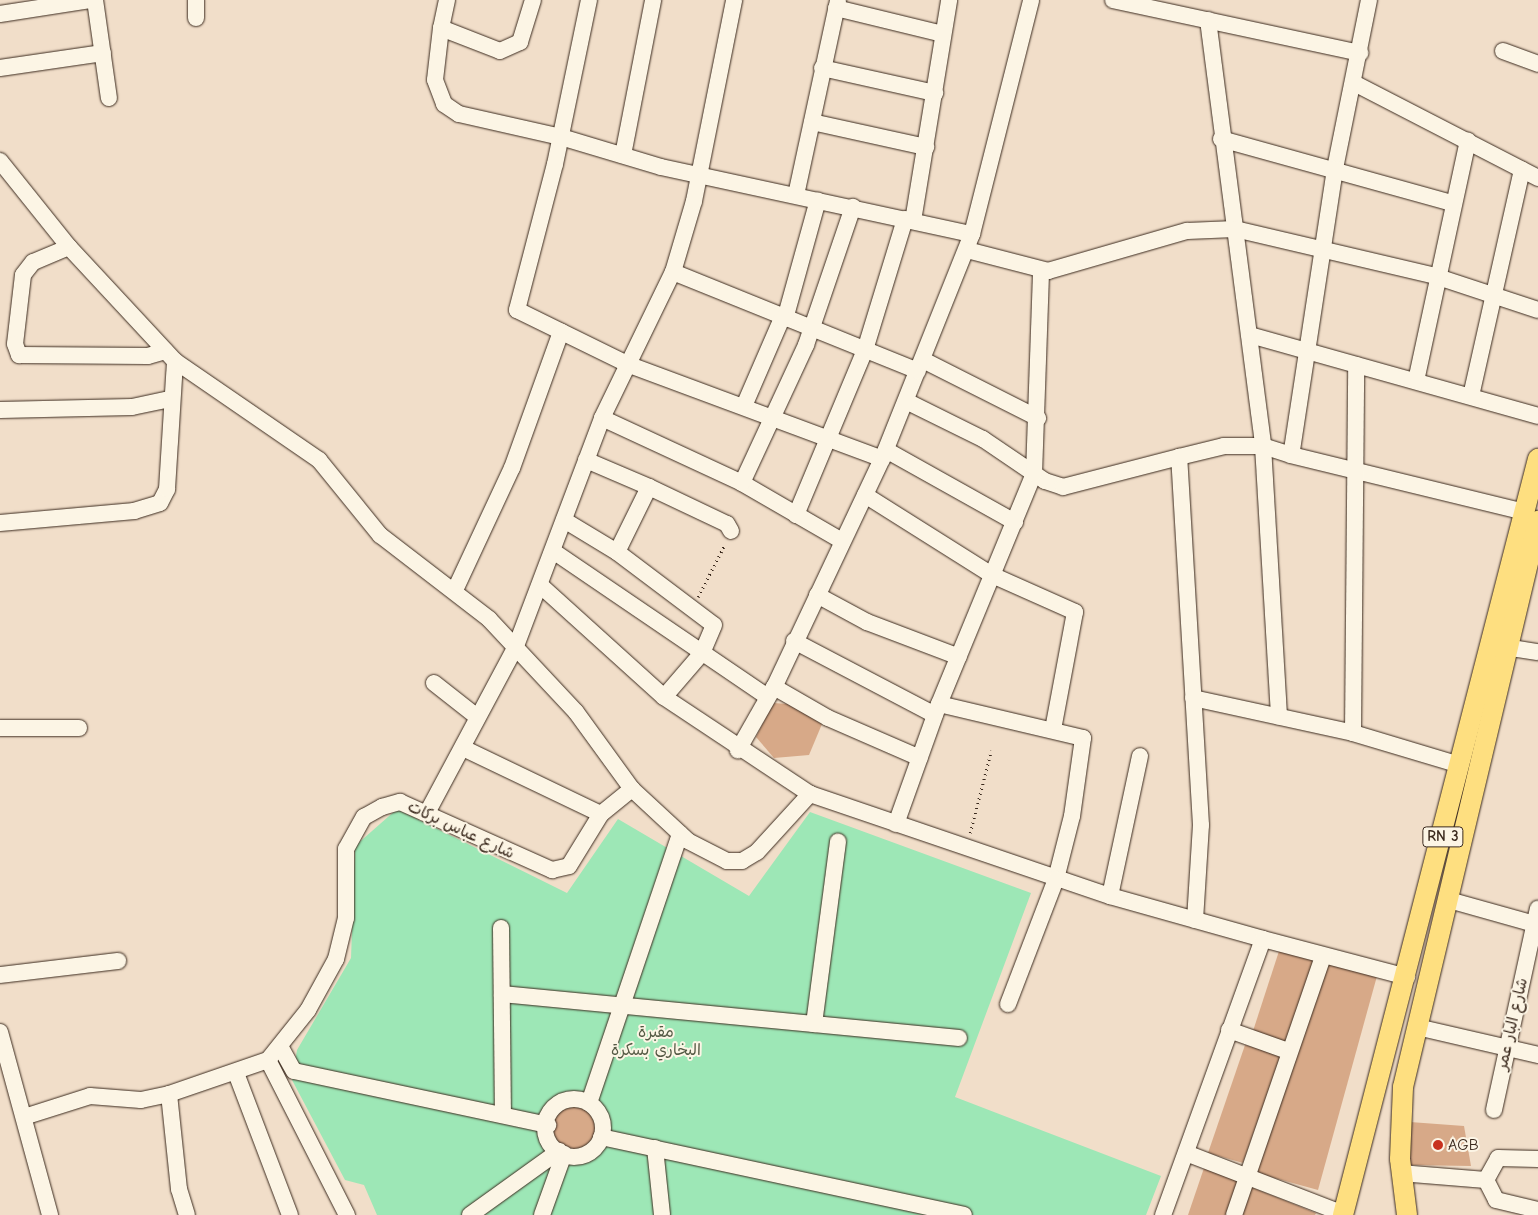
<!DOCTYPE html>
<html>
<head>
<meta charset="utf-8">
<style>
	body { margin:0 }
	#map { position:relative; width:1538px; height:1215px; overflow:hidden; background:#f1dec9; font-family:"Comic Neue","Playpen Sans Arabic",sans-serif }
	div>[style] { position:absolute }
	.green>* { inset:0; background:#9de7b6 }
	.building>* { inset:0; background:#d7a988 }
	.round { border-radius:50% }
	.path>* { height:2.5px; margin-top:-1.25px; transform-origin:0; background:repeating-linear-gradient(90deg,#3b2a1e 0 1px,transparent 0 5px) }
	.roads { filter:drop-shadow(0 0 1px #3b2a1e) drop-shadow(0 0 1px #3b2a1e) }
	.minor>* { height:16px; margin:-8px; padding:0 8px; transform-origin:8px; border-radius:8px; background:#fcf5e5 }
	.minor>.ring { margin:-8px; padding:0; box-sizing:content-box; background:none; border:16px solid #fcf5e5; border-radius:50% }
	.major>* { height:20px; margin:-10px; padding:0 10px; transform-origin:10px; border-radius:10px; background:#fedf80 }
	.dots>* { width:14px; height:14px; translate:-50% -50%; box-sizing:border-box; border:2px solid #fcf5e5; border-radius:50% }
	span { translate:-50% -50%; white-space:nowrap; text-align:center; line-height:1.15; -webkit-text-stroke:4px #fcf5e5; paint-order:stroke }
	.shield-label span { padding:1px 4px; background:#fcf5e5; border:1px solid; border-radius:4px; -webkit-text-stroke-width:0 }
	.shield-label { font-size:15px; color:#3b2a1e; font-weight:700 }
	.street-label { font-size:16px; color:#3b2a1e }
	.park-label { font-size:16px; color:#545944 }
	.poi-label { font-size:16px; color:#3b2a1e }
	.left { translate:0 -50%; text-align:left }
</style>
</head>
<body>
<div id="map">
	<div class="green">
		<div style="clip-path:polygon(397px 809px,567px 893px,618px 819px,749px 896px,810px 812px,1031px 893px,955px 1097px,1161px 1176px,1146px 1215px,377px 1215px,364px 1185px,345px 1180px,292px 1080px,297px 1050px,351px 958px,355px 846px)"></div>
	</div>
	<div class="building">
		<div style="clip-path:polygon(773px 703px,788px 704px,822px 724px,809px 755px,774px 758px,756px 737px)"></div>
		<div style="clip-path:polygon(1280px 948px,1314px 958px,1287px 1043px,1253px 1031px)"></div>
		<div style="clip-path:polygon(1324px 962px,1377px 976px,1318px 1190px,1253px 1172px)"></div>
		<div style="clip-path:polygon(1245px 1045px,1281px 1055px,1243px 1163px,1208px 1153px)"></div>
		<div class="round" style="left:553px;top:1107px;width:42px;height:42px"></div>
		<div style="clip-path:polygon(1410px 1122px,1464px 1126px,1471px 1166px,1409px 1165px)"></div>
		<div style="clip-path:polygon(1204px 1168px,1237px 1181px,1229px 1215px,1188px 1215px)"></div>
		<div style="clip-path:polygon(1246px 1185px,1316px 1213px,1315px 1215px,1239px 1215px)"></div>
	</div>
	<div class="path">
		<div style="left:698px;top:597px;width:59px;rotate:-63deg"></div>
		<div style="left:970px;top:833px;width:85px;rotate:-75.6deg"></div>
	</div>
	<div class="roads">
		<div class="minor">
			<div style="left:95px;top:0;width:99px;rotate:81.9deg"></div>
			<div style="left:447px;top:0;width:29px;rotate:102deg"></div>
			<div style="left:441px;top:28px;width:63px;rotate:21.3deg"></div>
			<div style="left:500px;top:51px;width:22px;rotate:-24deg"></div>
			<div style="left:520px;top:42px;width:44px;rotate:-72.8deg"></div>
			<div style="left:589px;top:0;width:167px;rotate:101.7deg"></div>
			<div style="left:555px;top:164px;width:151px;rotate:104.6deg"></div>
			<div style="left:517px;top:310px;width:123px;rotate:26.1deg"></div>
			<div style="left:627px;top:364px;width:272px;rotate:20.4deg"></div>
			<div style="left:1113px;top:0;width:253px;rotate:12.1deg"></div>
			<div style="left:1369px;top:0;width:172px;rotate:101.4deg"></div>
			<div style="left:1335px;top:169px;width:289px;rotate:98.7deg"></div>
			<div style="left:1291px;top:455px;width:240px;rotate:13.7deg"></div>
			<div style="left:836px;top:8px;width:110px;rotate:13.7deg"></div>
			<div style="left:0;top:14px;width:91px;rotate:-8.8deg"></div>
			<div style="left:196px;top:18px;width:18px;rotate:-90deg"></div>
			<div style="left:1208px;top:20px;width:430px;rotate:82.6deg"></div>
			<div style="left:1263px;top:446px;width:271px;rotate:86.6deg"></div>
			<div style="left:441px;top:28px;width:52px;rotate:96.6deg"></div>
			<div style="left:435px;top:80px;width:26px;rotate:69deg"></div>
			<div style="left:444px;top:104px;width:18px;rotate:34deg"></div>
			<div style="left:459px;top:114px;width:105px;rotate:12.7deg"></div>
			<div style="left:561px;top:137px;width:104px;rotate:16.7deg"></div>
			<div style="left:661px;top:167px;width:318px;rotate:12.2deg"></div>
			<div style="left:972px;top:234px;width:242px;rotate:111.8deg"></div>
			<div style="left:882px;top:459px;width:252px;rotate:115.3deg"></div>
			<div style="left:774px;top:687px;width:73px;rotate:119.7deg"></div>
			<div style="left:1503px;top:51px;width:37px;rotate:20deg"></div>
			<div style="left:0;top:68px;width:104px;rotate:-8.3deg"></div>
			<div style="left:822px;top:68px;width:116px;rotate:12.5deg"></div>
			<div style="left:1354px;top:83px;width:207px;rotate:27.3deg"></div>
			<div style="left:812px;top:122px;width:117px;rotate:12.4deg"></div>
			<div style="left:1221px;top:139px;width:239px;rotate:15.5deg"></div>
			<div style="left:623px;top:155px;width:158px;rotate:-79deg"></div>
			<div style="left:0;top:161px;width:110px;rotate:51.3deg"></div>
			<div style="left:69px;top:247px;width:156px;rotate:47.1deg"></div>
			<div style="left:175px;top:361px;width:175px;rotate:34.5deg"></div>
			<div style="left:319px;top:460px;width:97px;rotate:50.9deg"></div>
			<div style="left:380px;top:535px;width:138px;rotate:37.6deg"></div>
			<div style="left:489px;top:619px;width:127px;rotate:46.9deg"></div>
			<div style="left:576px;top:712px;width:95px;rotate:54deg"></div>
			<div style="left:796px;top:195px;width:199px;rotate:-77.8deg"></div>
			<div style="left:913px;top:221px;width:224px;rotate:-80.7deg"></div>
			<div style="left:972px;top:234px;width:241px;rotate:-75.8deg"></div>
			<div style="left:69px;top:247px;width:39px;rotate:157deg"></div>
			<div style="left:33px;top:262px;width:16px;rotate:128deg"></div>
			<div style="left:23px;top:275px;width:69px;rotate:96.6deg"></div>
			<div style="left:15px;top:344px;width:12px;rotate:70deg"></div>
			<div style="left:19px;top:355px;width:129px;rotate:0.4deg"></div>
			<div style="left:148px;top:356px;width:18px;rotate:-16deg"></div>
			<div style="left:967px;top:250px;width:84px;rotate:14.5deg"></div>
			<div style="left:1048px;top:271px;width:145px;rotate:-16.1deg"></div>
			<div style="left:1187px;top:231px;width:48px;rotate:-2.4deg"></div>
			<div style="left:1235px;top:229px;width:205px;rotate:13.2deg"></div>
			<div style="left:1435px;top:276px;width:108px;rotate:18.3deg"></div>
			<div style="left:673px;top:272px;width:264px;rotate:22deg"></div>
			<div style="left:785px;top:319px;width:123px;rotate:-74.5deg"></div>
			<div style="left:1250px;top:335px;width:299px;rotate:15.7deg"></div>
			<div style="left:923px;top:360px;width:129px;rotate:26.8deg"></div>
			<div style="left:1416px;top:381px;width:246px;rotate:-77.8deg"></div>
			<div style="left:1471px;top:396px;width:232px;rotate:-77.3deg"></div>
			<div style="left:906px;top:401px;width:86px;rotate:26.3deg"></div>
			<div style="left:983px;top:439px;width:75px;rotate:34.1deg"></div>
			<div style="left:1045px;top:481px;width:19px;rotate:18deg"></div>
			<div style="left:1063px;top:487px;width:120px;rotate:-14.5deg"></div>
			<div style="left:744px;top:406px;width:96px;rotate:-66.6deg"></div>
			<div style="left:0;top:410px;width:132px;rotate:-1.3deg"></div>
			<div style="left:132px;top:407px;width:38px;rotate:-12deg"></div>
			<div style="left:602px;top:418px;width:154px;rotate:24.9deg"></div>
			<div style="left:742px;top:483px;width:116px;rotate:30.1deg"></div>
			<div style="left:886px;top:450px;width:148px;rotate:29.2deg"></div>
			<div style="left:586px;top:460px;width:69px;rotate:23.2deg"></div>
			<div style="left:649px;top:487px;width:72px;rotate:116.2deg"></div>
			<div style="left:742px;top:483px;width:152px;rotate:-65.1deg"></div>
			<div style="left:806px;top:345px;width:146px;rotate:-71.2deg"></div>
			<div style="left:649px;top:487px;width:86px;rotate:25.4deg"></div>
			<div style="left:727px;top:524px;width:8px;rotate:60deg"></div>
			<div style="left:865px;top:495px;width:150px;rotate:32.2deg"></div>
			<div style="left:992px;top:575px;width:91px;rotate:24deg"></div>
			<div style="left:1075px;top:612px;width:119px;rotate:100.6deg"></div>
			<div style="left:796px;top:515px;width:179px;rotate:-67.3deg"></div>
			<div style="left:865px;top:350px;width:137px;rotate:-73deg"></div>
			<div style="left:564px;top:520px;width:62px;rotate:31.1deg"></div>
			<div style="left:617px;top:552px;width:121px;rotate:37deg"></div>
			<div style="left:714px;top:625px;width:30px;rotate:113deg"></div>
			<div style="left:702px;top:653px;width:58px;rotate:130.8deg"></div>
			<div style="left:0;top:523px;width:135px;rotate:-5.1deg"></div>
			<div style="left:134px;top:511px;width:27px;rotate:-17deg"></div>
			<div style="left:160px;top:503px;width:16px;rotate:-63deg"></div>
			<div style="left:167px;top:489px;width:128px;rotate:-86.4deg"></div>
			<div style="left:553px;top:551px;width:258px;rotate:34.2deg"></div>
			<div style="left:540px;top:585px;width:167px;rotate:42.1deg"></div>
			<div style="left:664px;top:697px;width:175px;rotate:33.6deg"></div>
			<div style="left:810px;top:794px;width:317px;rotate:18.8deg"></div>
			<div style="left:1110px;top:896px;width:159px;rotate:15.7deg"></div>
			<div style="left:1263px;top:939px;width:294px;rotate:109.9deg"></div>
			<div style="left:455px;top:590px;width:135px;rotate:-65deg"></div>
			<div style="left:512px;top:468px;width:145px;rotate:-70.2deg"></div>
			<div style="left:817px;top:595px;width:57px;rotate:28.4deg"></div>
			<div style="left:867px;top:622px;width:98px;rotate:20.8deg"></div>
			<div style="left:794px;top:641px;width:159px;rotate:27.7deg"></div>
			<div style="left:1505px;top:647px;width:33px;rotate:9deg"></div>
			<div style="left:434px;top:683px;width:53px;rotate:38.2deg"></div>
			<div style="left:774px;top:687px;width:62px;rotate:29.9deg"></div>
			<div style="left:828px;top:718px;width:100px;rotate:23.5deg"></div>
			<div style="left:1193px;top:698px;width:164px;rotate:12.3deg"></div>
			<div style="left:1353px;top:733px;width:112px;rotate:16.7deg"></div>
			<div style="left:939px;top:704px;width:249px;rotate:-67.6deg"></div>
			<div style="left:1034px;top:474px;width:203px;rotate:-88deg"></div>
			<div style="left:0;top:728px;width:79px"></div>
			<div style="left:1353px;top:733px;width:368px;rotate:-89.5deg"></div>
			<div style="left:463px;top:748px;width:153px;rotate:25.6deg"></div>
			<div style="left:427px;top:813px;width:189px;rotate:-61.9deg"></div>
			<div style="left:516px;top:646px;width:244px;rotate:-69.3deg"></div>
			<div style="left:602px;top:418px;width:162px;rotate:-64.1deg"></div>
			<div style="left:673px;top:272px;width:74px;rotate:-73.5deg"></div>
			<div style="left:694px;top:201px;width:205px;rotate:-78.7deg"></div>
			<div style="left:896px;top:824px;width:127px;rotate:-70.3deg"></div>
			<div style="left:939px;top:704px;width:148px;rotate:13.3deg"></div>
			<div style="left:1083px;top:738px;width:79px;rotate:98deg"></div>
			<div style="left:1072px;top:816px;width:65px;rotate:104.3deg"></div>
			<div style="left:1056px;top:879px;width:134px;rotate:111deg"></div>
			<div style="left:1110px;top:896px;width:143px;rotate:-77.9deg"></div>
			<div style="left:1449px;top:900px;width:92px;rotate:15.7deg"></div>
			<div style="left:1195px;top:920px;width:95px;rotate:-86.4deg"></div>
			<div style="left:1201px;top:825px;width:369px;rotate:-93.4deg"></div>
			<div style="left:1179px;top:457px;width:46px;rotate:-13.7deg"></div>
			<div style="left:1224px;top:446px;width:39px"></div>
			<div style="left:1263px;top:446px;width:29px;rotate:18deg"></div>
			<div style="left:501px;top:928px;width:187px;rotate:89.4deg"></div>
			<div style="left:1263px;top:939px;width:149px;rotate:14.8deg"></div>
			<div style="left:0;top:975px;width:119px;rotate:-6.8deg"></div>
			<div style="left:502px;top:994px;width:459px;rotate:5.5deg"></div>
			<div style="left:814px;top:1024px;width:184px;rotate:-82.5deg"></div>
			<div style="left:1417px;top:1027px;width:124px;rotate:13deg"></div>
			<div style="left:1229px;top:1030px;width:63px;rotate:19.6deg"></div>
			<div style="left:0;top:1032px;width:190px;rotate:74.7deg"></div>
			<div style="left:281px;top:1048px;width:26px;rotate:61deg"></div>
			<div style="left:294px;top:1071px;width:260px;rotate:12deg"></div>
			<div style="left:268px;top:1060px;width:174px;rotate:63deg"></div>
			<div style="left:236px;top:1073px;width:152px;rotate:69.2deg"></div>
			<div style="left:169px;top:1094px;width:96px;rotate:84deg"></div>
			<div style="left:179px;top:1189px;width:27px;rotate:73deg"></div>
			<div class="ring" style="left:545px;top:1099px;width:42px;height:42px"></div>
			<div style="left:589px;top:1103px;width:284px;rotate:-71.3deg"></div>
			<div style="left:1494px;top:1110px;width:206px;rotate:-77.7deg"></div>
			<div style="left:24px;top:1117px;width:69px;rotate:-17.7deg"></div>
			<div style="left:90px;top:1096px;width:51px;rotate:4.5deg"></div>
			<div style="left:141px;top:1100px;width:29px;rotate:-12deg"></div>
			<div style="left:169px;top:1094px;width:105px;rotate:-19deg"></div>
			<div style="left:268px;top:1060px;width:64px;rotate:-51.3deg"></div>
			<div style="left:308px;top:1010px;width:58px;rotate:-61.2deg"></div>
			<div style="left:336px;top:959px;width:42px;rotate:-76.3deg"></div>
			<div style="left:346px;top:918px;width:69px;rotate:-90deg"></div>
			<div style="left:346px;top:849px;width:37px;rotate:-61deg"></div>
			<div style="left:364px;top:817px;width:21px;rotate:-29deg"></div>
			<div style="left:382px;top:807px;width:19px;rotate:-16deg"></div>
			<div style="left:400px;top:802px;width:167px;rotate:24.1deg"></div>
			<div style="left:552px;top:870px;width:17px;rotate:-13deg"></div>
			<div style="left:569px;top:866px;width:61px;rotate:-58.4deg"></div>
			<div style="left:601px;top:814px;width:40px;rotate:-39deg"></div>
			<div style="left:632px;top:789px;width:76px;rotate:42.9deg"></div>
			<div style="left:688px;top:841px;width:44px;rotate:27.1deg"></div>
			<div style="left:727px;top:861px;width:15px"></div>
			<div style="left:742px;top:861px;width:17px;rotate:-31deg"></div>
			<div style="left:757px;top:852px;width:79px;rotate:-47.6deg"></div>
			<div style="left:601px;top:1137px;width:371px;rotate:12.1deg"></div>
			<div style="left:655px;top:1148px;width:67px;rotate:84deg"></div>
			<div style="left:1186px;top:1153px;width:169px;rotate:21.1deg"></div>
			<div style="left:1400px;top:1173px;width:86px;rotate:4.7deg"></div>
			<div style="left:1486px;top:1180px;width:22px;rotate:63deg"></div>
			<div style="left:1496px;top:1200px;width:43px;rotate:13.4deg"></div>
			<div style="left:1486px;top:1180px;width:25px;rotate:-61deg"></div>
			<div style="left:1498px;top:1158px;width:40px;rotate:1.4deg"></div>
			<div style="left:470px;top:1215px;width:110px;rotate:-35.7deg"></div>
			<div style="left:542px;top:1215px;width:65px;rotate:-70.2deg"></div>
			<div style="left:1234px;top:1215px;width:274px;rotate:-71deg"></div>
		</div>
		<div class="major">
			<div style="left:1343px;top:1215px;width:781px;rotate:-75.54deg"></div>
			<div style="left:1407px;top:1215px;width:56px;rotate:-97.1deg"></div>
			<div style="left:1400px;top:1159px;width:72px;rotate:-87.6deg"></div>
			<div style="left:1403px;top:1087px;width:582px;rotate:-76.58deg"></div>
		</div>
	</div>
	<div class="dots">
		<div style="left:1438px;top:1145px;background:#c8321e"></div>
	</div>
	<div class="shield-label">
		<span style="left:1443px;top:837px">RN 3</span>
	</div>
	<div class="street-label">
		<span style="left:461px;top:830px;rotate:25deg">شارع عباس بركات</span>
		<span style="left:1512px;top:1024px;rotate:-77deg">شارع البار عمر</span>
	</div>
	<div class="park-label">
		<span style="left:656px;top:1041px">مقبرة<br>البخاري بسكرة</span>
	</div>
	<div class="poi-label">
		<span class="left" style="left:1448px;top:1145px">AGB</span>
	</div>
</div>
</body>
</html>
